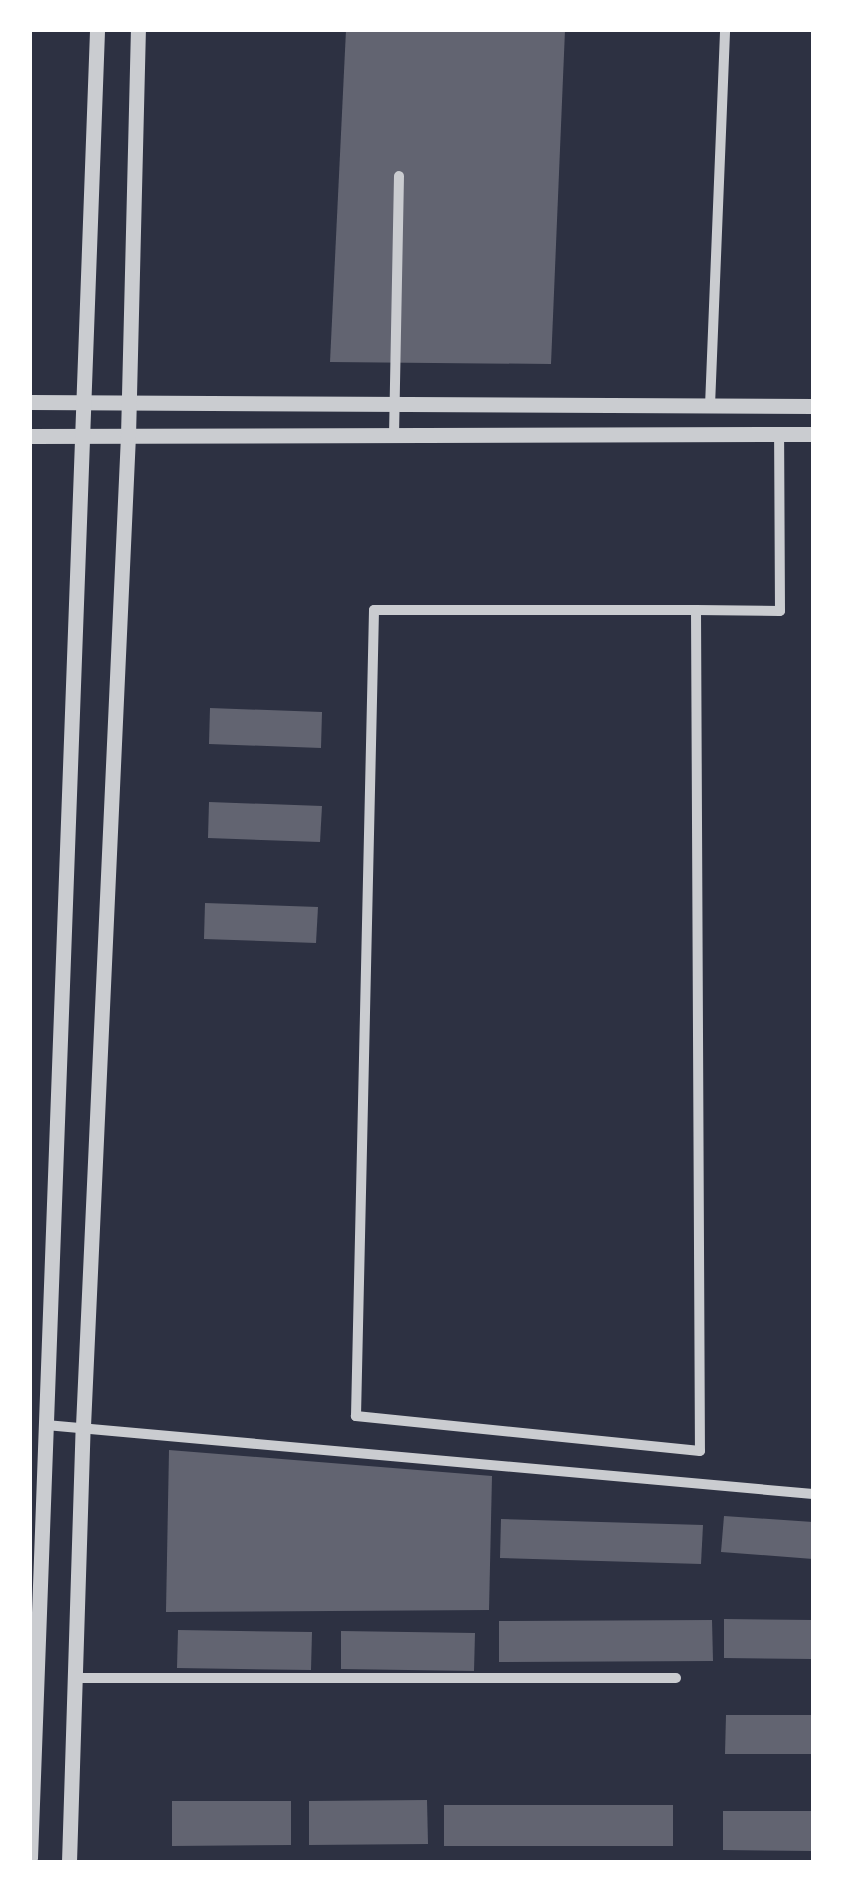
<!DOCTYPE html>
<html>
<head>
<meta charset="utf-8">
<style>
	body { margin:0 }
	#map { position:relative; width:843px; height:1892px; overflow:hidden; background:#2d3142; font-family:Montserrat,sans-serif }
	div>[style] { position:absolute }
	.building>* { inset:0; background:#626471 }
	.minor>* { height:10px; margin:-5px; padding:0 5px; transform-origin:5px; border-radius:5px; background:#caccd0 }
	.tertiary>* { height:15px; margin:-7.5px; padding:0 7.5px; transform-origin:7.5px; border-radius:7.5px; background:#caccd0 }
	span { translate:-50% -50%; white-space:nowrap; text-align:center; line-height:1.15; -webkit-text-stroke:10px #fff; paint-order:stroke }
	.frame { position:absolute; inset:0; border:32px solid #fff; pointer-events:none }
</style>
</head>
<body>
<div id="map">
	<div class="building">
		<div style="clip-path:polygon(346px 30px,565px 30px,551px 364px,330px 362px)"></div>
		<div style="clip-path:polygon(210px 708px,322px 712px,321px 748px,209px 744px)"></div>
		<div style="clip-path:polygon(209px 802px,322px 806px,320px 842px,208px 838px)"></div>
		<div style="clip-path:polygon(205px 903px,318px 907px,316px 943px,204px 939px)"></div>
		<div style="clip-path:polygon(169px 1450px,492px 1476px,489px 1610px,166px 1612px)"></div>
		<div style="clip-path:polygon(724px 1516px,813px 1522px,813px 1559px,721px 1552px)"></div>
		<div style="clip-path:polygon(501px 1519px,703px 1525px,701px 1564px,500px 1558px)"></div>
		<div style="clip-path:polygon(724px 1619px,813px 1620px,813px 1659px,724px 1658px)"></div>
		<div style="clip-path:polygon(712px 1620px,713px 1661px,499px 1662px,499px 1621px)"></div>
		<div style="clip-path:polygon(178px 1630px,312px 1632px,311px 1670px,177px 1668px)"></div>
		<div style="clip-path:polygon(341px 1631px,475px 1633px,474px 1671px,341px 1669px)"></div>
		<div style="clip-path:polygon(726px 1715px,813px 1715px,813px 1754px,725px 1754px)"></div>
		<div style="clip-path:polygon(427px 1800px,428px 1844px,309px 1845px,309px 1801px)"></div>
		<div style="clip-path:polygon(172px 1801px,291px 1801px,291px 1845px,172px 1846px)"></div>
		<div style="clip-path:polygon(444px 1805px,673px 1805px,673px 1846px,444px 1846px)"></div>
		<div style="clip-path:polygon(723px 1811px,813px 1811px,813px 1851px,723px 1850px)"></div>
	</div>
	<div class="minor">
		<div style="left:710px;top:406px;width:376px;rotate:-87.7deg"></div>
		<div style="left:394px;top:436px;width:260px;rotate:-88.9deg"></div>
		<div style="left:696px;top:610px;width:841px;rotate:89.73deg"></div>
		<div style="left:700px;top:1451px;width:346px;rotate:-174.2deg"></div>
		<div style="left:356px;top:1416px;width:806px;rotate:-88.72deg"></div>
		<div style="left:374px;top:610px;width:322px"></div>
		<div style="left:696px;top:610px;width:84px;rotate:0.7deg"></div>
		<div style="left:780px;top:611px;width:176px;rotate:-90.3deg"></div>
		<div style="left:46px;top:1425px;width:770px;rotate:5.14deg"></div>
		<div style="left:76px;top:1678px;width:600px"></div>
	</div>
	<div class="tertiary">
		<div style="left:30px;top:402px;width:783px;rotate:0.29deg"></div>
		<div style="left:30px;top:436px;width:783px;rotate:-0.15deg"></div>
		<div style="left:30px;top:1858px;width:1829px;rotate:-87.9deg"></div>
		<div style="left:69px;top:1862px;width:436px;rotate:-88.2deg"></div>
		<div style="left:83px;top:1426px;width:991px;rotate:-87.4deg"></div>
		<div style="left:128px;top:436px;width:406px;rotate:-88.6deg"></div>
	</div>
	<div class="frame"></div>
</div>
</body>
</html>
